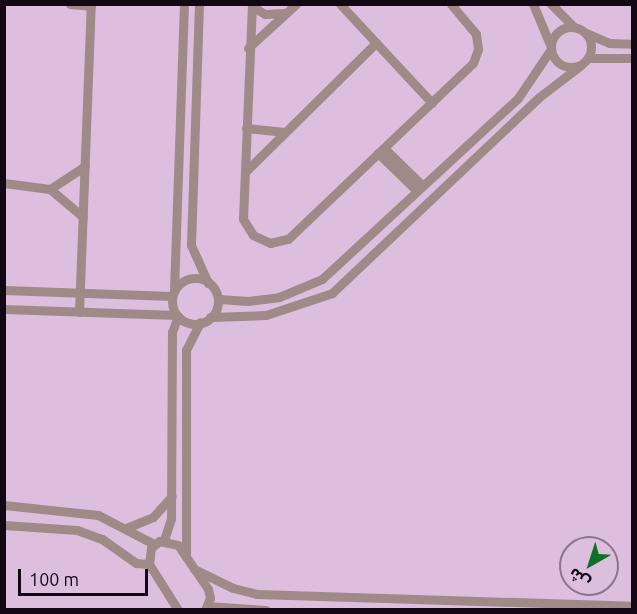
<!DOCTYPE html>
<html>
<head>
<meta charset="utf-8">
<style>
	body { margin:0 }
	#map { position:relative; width:637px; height:614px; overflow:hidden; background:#debede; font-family:Ubuntu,"Noto Sans Arabic",sans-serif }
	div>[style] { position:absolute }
	.minor>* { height:9px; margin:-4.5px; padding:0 4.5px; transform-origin:4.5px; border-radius:4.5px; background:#9f8a88 }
	.minor>.ring { margin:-4.5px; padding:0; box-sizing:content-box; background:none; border:9px solid #9f8a88; border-radius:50% }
	span { translate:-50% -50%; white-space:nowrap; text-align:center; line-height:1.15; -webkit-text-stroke:4.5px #debede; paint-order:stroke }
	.frame { position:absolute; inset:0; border:6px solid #120813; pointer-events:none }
	.north { position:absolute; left:559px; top:536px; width:60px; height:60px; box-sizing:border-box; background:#debede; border:2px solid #8c758d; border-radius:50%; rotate:219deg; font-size:16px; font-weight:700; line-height:24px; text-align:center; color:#120813 }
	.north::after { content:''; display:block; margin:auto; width:21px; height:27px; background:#0d7223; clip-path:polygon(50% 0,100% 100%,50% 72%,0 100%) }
	.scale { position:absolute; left:18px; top:569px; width:130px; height:27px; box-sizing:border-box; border:3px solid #120813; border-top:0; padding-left:8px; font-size:18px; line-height:21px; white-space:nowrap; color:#120813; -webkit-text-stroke:4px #debede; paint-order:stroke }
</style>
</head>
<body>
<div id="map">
	<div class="minor">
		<div style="left:70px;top:4px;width:21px;rotate:5deg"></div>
		<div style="left:199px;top:4px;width:241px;rotate:91.9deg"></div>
		<div style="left:191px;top:245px;width:42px;rotate:65.9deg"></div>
		<div style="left:252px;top:4px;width:215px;rotate:92.4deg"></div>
		<div style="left:243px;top:219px;width:19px;rotate:58deg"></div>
		<div style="left:253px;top:235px;width:19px;rotate:25deg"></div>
		<div style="left:270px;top:243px;width:18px;rotate:-13deg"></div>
		<div style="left:288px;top:239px;width:255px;rotate:-43.6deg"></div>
		<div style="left:473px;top:63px;width:15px;rotate:-70deg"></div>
		<div style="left:478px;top:49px;width:15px;rotate:-98deg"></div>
		<div style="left:476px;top:34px;width:39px;rotate:-130deg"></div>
		<div style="left:340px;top:4px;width:135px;rotate:47.1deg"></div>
		<div style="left:533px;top:4px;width:47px;rotate:67.3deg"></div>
		<div style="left:551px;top:4px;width:33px;rotate:45deg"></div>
		<div style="left:252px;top:6px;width:15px;rotate:32deg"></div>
		<div style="left:265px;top:14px;width:20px;rotate:-3deg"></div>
		<div class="ring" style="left:551px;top:27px;width:31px;height:31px"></div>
		<div style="left:586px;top:33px;width:25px;rotate:23deg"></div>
		<div style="left:609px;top:43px;width:23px;rotate:2deg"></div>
		<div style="left:248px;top:48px;width:65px;rotate:-42.5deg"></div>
		<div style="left:588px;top:58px;width:44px"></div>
		<div style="left:246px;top:128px;width:39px;rotate:6deg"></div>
		<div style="left:384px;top:148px;width:54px;rotate:44.3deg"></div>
		<div style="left:378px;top:153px;width:54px;rotate:44.3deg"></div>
		<div style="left:245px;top:172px;width:184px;rotate:-44.6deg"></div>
		<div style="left:4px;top:183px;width:46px;rotate:7.4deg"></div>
		<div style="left:50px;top:189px;width:43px;rotate:40.3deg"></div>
		<div style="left:50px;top:189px;width:42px;rotate:-33.3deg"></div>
		<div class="ring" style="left:172px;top:278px;width:37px;height:37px"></div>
		<div style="left:4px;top:290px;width:167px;rotate:2.1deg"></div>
		<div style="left:174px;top:290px;width:286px;rotate:-88deg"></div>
		<div style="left:219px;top:299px;width:29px;rotate:4deg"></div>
		<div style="left:248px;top:301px;width:31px;rotate:-7deg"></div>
		<div style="left:279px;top:297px;width:47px;rotate:-22.7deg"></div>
		<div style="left:322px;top:279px;width:267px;rotate:-42.7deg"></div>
		<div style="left:518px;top:98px;width:59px;rotate:-56deg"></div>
		<div style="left:4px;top:309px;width:172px;rotate:2deg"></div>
		<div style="left:79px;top:312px;width:308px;rotate:-87.8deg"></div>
		<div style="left:210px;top:317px;width:56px;rotate:-2deg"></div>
		<div style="left:266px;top:315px;width:70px;rotate:-18.4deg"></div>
		<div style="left:332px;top:293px;width:284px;rotate:-43.4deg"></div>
		<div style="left:538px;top:98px;width:54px;rotate:-37.5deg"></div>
		<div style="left:4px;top:505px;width:95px;rotate:6.1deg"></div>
		<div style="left:98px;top:515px;width:63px;rotate:27.4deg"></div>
		<div style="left:4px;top:525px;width:73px;rotate:3.9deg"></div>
		<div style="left:77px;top:530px;width:27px;rotate:20deg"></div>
		<div style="left:102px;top:539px;width:42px;rotate:35.2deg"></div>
		<div style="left:136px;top:563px;width:13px;rotate:4deg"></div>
		<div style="left:126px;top:528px;width:29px;rotate:-22deg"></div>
		<div style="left:153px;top:517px;width:28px;rotate:-48deg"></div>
		<div style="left:164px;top:540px;width:22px;rotate:-72deg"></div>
		<div style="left:171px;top:519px;width:187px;rotate:-89.7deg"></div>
		<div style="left:172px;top:332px;width:17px;rotate:-69deg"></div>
		<div style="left:186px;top:557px;width:207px;rotate:-90deg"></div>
		<div style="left:186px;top:350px;width:31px;rotate:-63deg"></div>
		<div style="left:194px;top:569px;width:43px;rotate:26deg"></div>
		<div style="left:233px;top:588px;width:25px;rotate:14deg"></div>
		<div style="left:257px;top:594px;width:375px;rotate:1.8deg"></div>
		<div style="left:207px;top:606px;width:59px;rotate:3.9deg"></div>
		<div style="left:178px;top:610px;width:54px;rotate:-122.2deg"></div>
		<div style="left:149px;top:564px;width:16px;rotate:-83deg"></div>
		<div style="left:151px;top:548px;width:11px;rotate:-41deg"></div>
		<div style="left:159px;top:541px;width:19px;rotate:12deg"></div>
		<div style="left:178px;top:545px;width:53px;rotate:55.7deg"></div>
		<div style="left:208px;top:589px;width:9px;rotate:77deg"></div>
		<div style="left:210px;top:598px;width:13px;rotate:113deg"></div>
	</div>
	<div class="frame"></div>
	<div class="north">ش</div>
	<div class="scale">100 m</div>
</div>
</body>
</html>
